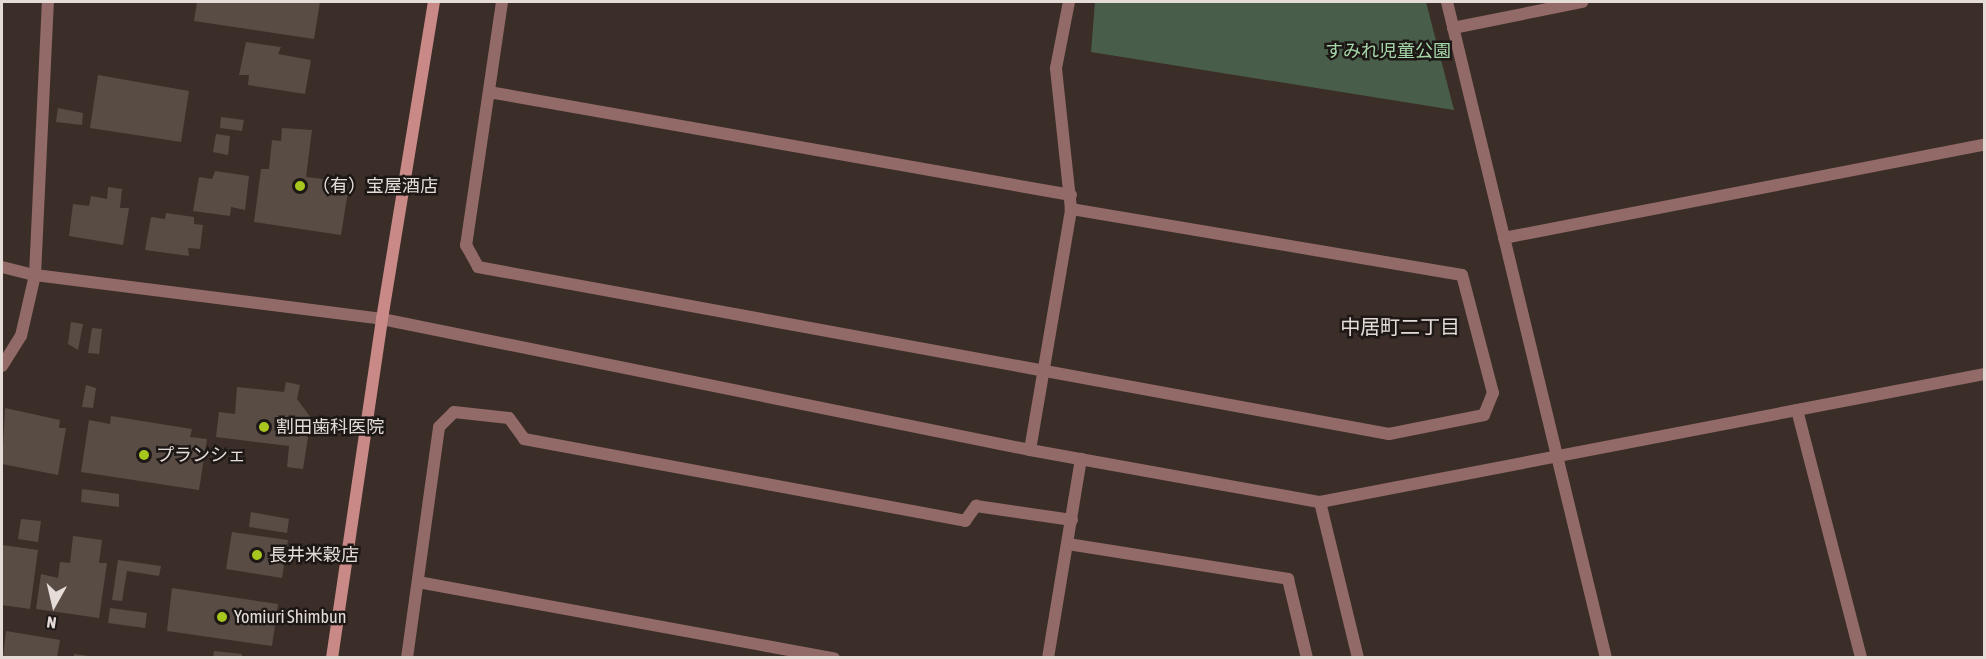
<!DOCTYPE html>
<html>
<head>
<meta charset="utf-8">
<style>
	body { margin:0 }
	#map { position:relative; width:1986px; height:659px; overflow:hidden; background:#3b2e28; font-family:"Asap Condensed","Noto Sans JP",sans-serif }
	div>[style] { position:absolute }
	.green>* { inset:0; background:#495e4a }
	.building>* { inset:0; background:#594c45 }
	.lane>* { height:12px; margin:-6px; padding:0 6px; transform-origin:6px; border-radius:6px; background:#926a68 }
	.street>* { height:12px; margin:-6px; padding:0 6px; transform-origin:6px; border-radius:6px; background:#926a68 }
	.secondary>* { height:12px; margin:-6px; padding:0 6px; transform-origin:6px; border-radius:6px; background:#c88987 }
	.dots>* { width:16px; height:16px; translate:-50% -50%; box-sizing:border-box; border:3px solid #1d1815; border-radius:50% }
	span { translate:-50% -50%; white-space:nowrap; text-align:center; line-height:1.15; -webkit-text-stroke:5px #1d1815; paint-order:stroke }
	.park-label { font-size:18px; color:#a5d7a8 }
	.poi-label { font-size:18px; color:#e5dcd8 }
	.left { translate:0 -50%; text-align:left }
	.neighbourhood-label { font-size:20px; color:#e5dcd8 }
	.frame { position:absolute; inset:0; border:3px solid #e5dcd8; pointer-events:none }
	.north { position:absolute; left:24px; top:575px; width:60px; height:60px; -webkit-text-stroke:4px #1d1815; paint-order:stroke; rotate:188deg; font-size:16px; font-weight:700; line-height:24px; text-align:center; color:#e5dcd8 }
	.north::after { content:''; display:block; margin:auto; width:21px; height:27px; background:#e5dcd8; clip-path:polygon(50% 0,100% 100%,50% 72%,0 100%) }
</style>
</head>
<body>
<div id="map">
	<div class="green">
		<div style="clip-path:polygon(1095px 2px,1426px 2px,1454px 110px,1091px 52px)"></div>
	</div>
	<div class="building">
		<div style="clip-path:polygon(197px 2px,320px 2px,314px 39px,194px 21px)"></div>
		<div style="clip-path:polygon(246px 42px,281px 47px,278px 54px,311px 60px,305px 94px,248px 85px,249px 75px,239px 75px)"></div>
		<div style="clip-path:polygon(98px 75px,189px 91px,181px 142px,90px 128px)"></div>
		<div style="clip-path:polygon(58px 108px,83px 113px,82px 125px,56px 122px)"></div>
		<div style="clip-path:polygon(221px 117px,244px 120px,242px 131px,220px 128px)"></div>
		<div style="clip-path:polygon(282px 128px,312px 130px,306px 177px,340px 181px,341px 190px,348px 191px,341px 235px,254px 222px,261px 169px,269px 169px,272px 140px,281px 141px)"></div>
		<div style="clip-path:polygon(216px 134px,230px 136px,228px 155px,213px 152px)"></div>
		<div style="clip-path:polygon(215px 171px,249px 176px,245px 210px,231px 207px,230px 216px,193px 211px,199px 177px,212px 179px)"></div>
		<div style="clip-path:polygon(108px 187px,122px 189px,120px 208px,129px 208px,123px 245px,69px 236px,73px 204px,89px 206px,91px 196px,107px 199px)"></div>
		<div style="clip-path:polygon(166px 213px,194px 217px,194px 224px,203px 225px,200px 249px,188px 248px,189px 256px,145px 250px,151px 217px,165px 219px)"></div>
		<div style="clip-path:polygon(71px 322px,83px 324px,78px 350px,68px 344px)"></div>
		<div style="clip-path:polygon(92px 328px,102px 329px,99px 354px,88px 353px)"></div>
		<div style="clip-path:polygon(286px 382px,300px 385px,297px 399px,311px 418px,303px 469px,287px 467px,289px 446px,216px 437px,219px 412px,235px 414px,237px 387px,284px 392px)"></div>
		<div style="clip-path:polygon(86px 385px,96px 388px,93px 408px,82px 407px)"></div>
		<div style="clip-path:polygon(5px 408px,60px 420px,59px 428px,66px 428px,58px 475px,2px 464px)"></div>
		<div style="clip-path:polygon(111px 416px,192px 429px,190px 437px,207px 439px,199px 490px,81px 472px,89px 420px,110px 424px)"></div>
		<div style="clip-path:polygon(82px 489px,119px 494px,119px 507px,81px 502px)"></div>
		<div style="clip-path:polygon(251px 512px,289px 519px,287px 533px,249px 527px)"></div>
		<div style="clip-path:polygon(21px 519px,41px 521px,38px 542px,18px 539px)"></div>
		<div style="clip-path:polygon(232px 532px,288px 540px,282px 578px,226px 569px)"></div>
		<div style="clip-path:polygon(73px 536px,102px 540px,99px 563px,107px 563px,99px 618px,36px 609px,41px 574px,58px 578px,60px 562px,70px 563px)"></div>
		<div style="clip-path:polygon(2px 545px,38px 550px,30px 609px,2px 605px)"></div>
		<div style="clip-path:polygon(118px 560px,161px 566px,159px 576px,127px 571px,122px 601px,112px 600px)"></div>
		<div style="clip-path:polygon(172px 588px,278px 604px,272px 646px,167px 631px)"></div>
		<div style="clip-path:polygon(110px 608px,147px 613px,145px 628px,108px 623px)"></div>
		<div style="clip-path:polygon(6px 631px,60px 640px,57px 658px,3px 658px)"></div>
		<div style="clip-path:polygon(214px 651px,242px 654px,242px 658px,213px 658px)"></div>
		<div style="clip-path:polygon(74px 654px,89px 656px,89px 658px,73px 658px)"></div>
	</div>
	<div class="lane">
		<div style="left:502px;top:2px;width:246px;rotate:98.4deg"></div>
		<div style="left:466px;top:245px;width:25px;rotate:61deg"></div>
		<div style="left:478px;top:267px;width:926px;rotate:10.39deg"></div>
		<div style="left:1389px;top:434px;width:97px;rotate:-11.3deg"></div>
		<div style="left:1484px;top:415px;width:24px;rotate:-68deg"></div>
		<div style="left:1493px;top:393px;width:122px;rotate:-104.7deg"></div>
		<div style="left:1462px;top:275px;width:397px;rotate:-170.4deg"></div>
		<div style="left:489px;top:92px;width:591px;rotate:10.04deg"></div>
		<div style="left:1030px;top:450px;width:244px;rotate:-80.3deg"></div>
		<div style="left:1071px;top:209px;width:142px;rotate:-96.1deg"></div>
		<div style="left:1056px;top:68px;width:67px;rotate:-78.9deg"></div>
		<div style="left:1068px;top:544px;width:223px;rotate:9deg"></div>
		<div style="left:1288px;top:579px;width:81px;rotate:76.5deg"></div>
		<div style="left:418px;top:582px;width:423px;rotate:10.4deg"></div>
		<div style="left:407px;top:658px;width:233px;rotate:-82.1deg"></div>
		<div style="left:439px;top:427px;width:21px;rotate:-45deg"></div>
		<div style="left:454px;top:412px;width:55px;rotate:6.2deg"></div>
		<div style="left:509px;top:418px;width:26px;rotate:54deg"></div>
		<div style="left:524px;top:439px;width:449px;rotate:10.5deg"></div>
		<div style="left:965px;top:521px;width:19px;rotate:-54deg"></div>
		<div style="left:976px;top:506px;width:97px;rotate:8.3deg"></div>
		<div style="left:1048px;top:658px;width:202px;rotate:-80.6deg"></div>
	</div>
	<div class="street">
		<div style="left:1447px;top:2px;width:675px;rotate:76.38deg"></div>
		<div style="left:1453px;top:28px;width:132px;rotate:-11.4deg"></div>
		<div style="left:1504px;top:238px;width:489px;rotate:-11deg"></div>
		<div style="left:2px;top:267px;width:34px;rotate:14deg"></div>
		<div style="left:35px;top:275px;width:350px;rotate:7.2deg"></div>
		<div style="left:382px;top:319px;width:661px;rotate:11.43deg"></div>
		<div style="left:1030px;top:450px;width:295px;rotate:10.2deg"></div>
		<div style="left:1320px;top:502px;width:676px;rotate:-10.91deg"></div>
		<div style="left:2px;top:366px;width:36px;rotate:-58deg"></div>
		<div style="left:21px;top:336px;width:63px;rotate:-77.1deg"></div>
		<div style="left:35px;top:275px;width:273px;rotate:-87.3deg"></div>
		<div style="left:1797px;top:410px;width:256px;rotate:75.5deg"></div>
		<div style="left:1320px;top:502px;width:161px;rotate:76.3deg"></div>
	</div>
	<div class="secondary">
		<div style="left:332px;top:658px;width:343px;rotate:-81.6deg"></div>
		<div style="left:382px;top:319px;width:321px;rotate:-80.7deg"></div>
	</div>
	<div class="dots">
		<div style="left:300px;top:186px;background:#a7c71e"></div>
		<div style="left:264px;top:427px;background:#a7c71e"></div>
		<div style="left:144px;top:455px;background:#a7c71e"></div>
		<div style="left:257px;top:555px;background:#a7c71e"></div>
		<div style="left:222px;top:617px;background:#a7c71e"></div>
	</div>
	<div class="park-label">
		<span style="left:1388px;top:51px">すみれ児童公園</span>
	</div>
	<div class="poi-label">
		<span class="left" style="left:312px;top:186px">（有）宝屋酒店</span>
		<span class="left" style="left:276px;top:427px">割田歯科医院</span>
		<span class="left" style="left:156px;top:455px">プランシェ</span>
		<span class="left" style="left:269px;top:555px">長井米穀店</span>
		<span class="left" style="left:234px;top:617px">Yomiuri Shimbun</span>
	</div>
	<div class="neighbourhood-label">
		<span style="left:1400px;top:326px">中居町二丁目</span>
	</div>
	<div class="frame"></div>
	<div class="north">N</div>
</div>
</body>
</html>
